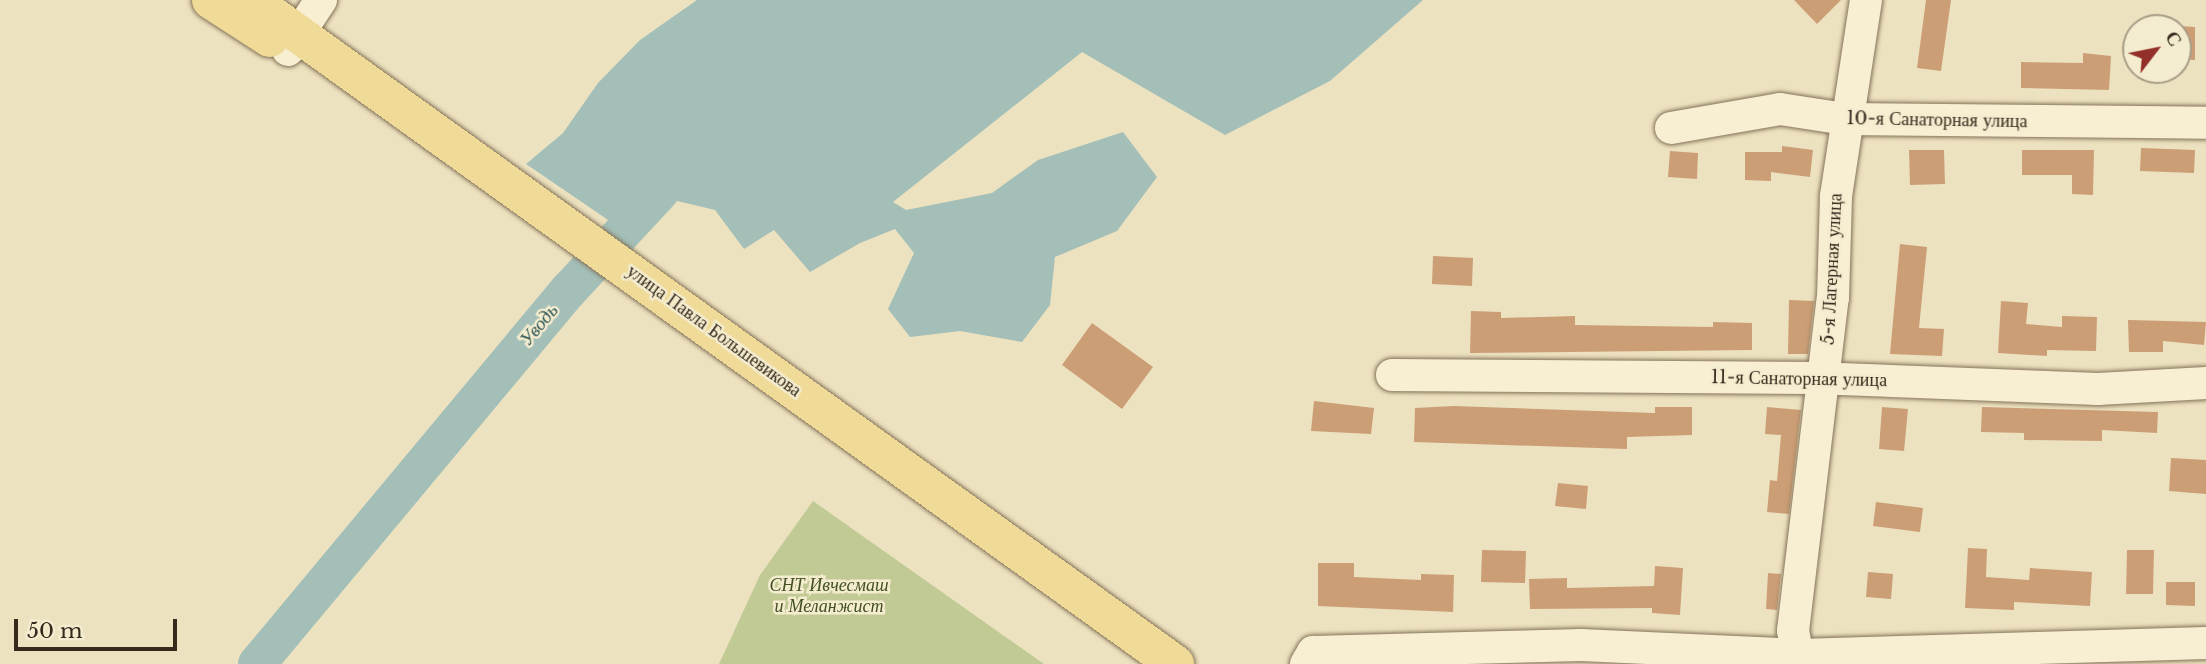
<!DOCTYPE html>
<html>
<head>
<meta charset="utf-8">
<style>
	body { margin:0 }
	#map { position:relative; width:2206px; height:664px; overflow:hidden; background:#ede2c0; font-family:"Libre Baskerville",serif }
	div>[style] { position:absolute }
	.green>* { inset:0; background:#c1ca94 }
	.water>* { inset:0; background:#a3bfb8 }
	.river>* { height:38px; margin:-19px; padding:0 19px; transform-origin:19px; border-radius:19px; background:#a3bfb8 }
	.building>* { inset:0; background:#cb9e76 }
	.roads { filter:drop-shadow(0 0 2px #857358) drop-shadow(0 0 2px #857358) }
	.minor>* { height:32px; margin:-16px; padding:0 16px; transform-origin:16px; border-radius:16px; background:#f8efd3 }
	.major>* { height:38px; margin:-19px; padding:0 19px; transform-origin:19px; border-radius:19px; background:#f0da97 }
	span { translate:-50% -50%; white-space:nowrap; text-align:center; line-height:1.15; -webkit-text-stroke:5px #f4eccf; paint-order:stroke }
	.street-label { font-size:18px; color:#352a1c }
	.park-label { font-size:18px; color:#435123; font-style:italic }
	.water-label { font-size:19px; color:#2c5555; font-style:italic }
	.north { position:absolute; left:2122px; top:14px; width:70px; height:70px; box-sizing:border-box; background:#f4eccf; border:2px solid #a89e87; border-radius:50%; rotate:58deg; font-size:19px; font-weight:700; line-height:28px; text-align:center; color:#352a1c }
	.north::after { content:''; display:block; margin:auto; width:24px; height:32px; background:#932f29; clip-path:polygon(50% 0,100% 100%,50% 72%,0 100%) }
	.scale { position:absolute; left:14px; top:619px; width:163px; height:32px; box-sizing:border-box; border:4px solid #352a1c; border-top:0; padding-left:9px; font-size:21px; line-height:24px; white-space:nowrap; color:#352a1c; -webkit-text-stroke:5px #f4eccf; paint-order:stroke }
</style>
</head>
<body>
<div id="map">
	<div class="green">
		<div style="clip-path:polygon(813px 501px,1044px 664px,719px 664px,760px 575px)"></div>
	</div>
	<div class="water">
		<div style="clip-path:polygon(697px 0,1423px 0,1330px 81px,1225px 135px,1082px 52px,893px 202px,906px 210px,992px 193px,1038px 160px,1123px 132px,1157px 177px,1117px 231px,1055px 257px,1050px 305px,1022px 342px,960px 331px,910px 337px,888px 309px,914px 253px,895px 229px,860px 243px,810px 272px,774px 230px,744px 249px,715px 210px,673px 200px,633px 237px,526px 164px,563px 133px,598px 83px,640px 40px)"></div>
	</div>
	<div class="river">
		<div style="left:257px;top:664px;width:486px;rotate:-50.2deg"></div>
		<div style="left:568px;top:291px;width:135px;rotate:-47.1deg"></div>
	</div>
	<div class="building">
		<div style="clip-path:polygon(1794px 0,1841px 0,1817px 24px)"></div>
		<div style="clip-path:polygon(1926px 0,1951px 0,1941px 71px,1917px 68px)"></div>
		<div style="clip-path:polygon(2178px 26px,2195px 27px,2195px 60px,2178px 59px)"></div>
		<div style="clip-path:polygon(2083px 53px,2111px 56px,2109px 90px,2021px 88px,2021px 62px,2083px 63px)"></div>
		<div style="clip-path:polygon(1782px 146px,1813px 150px,1810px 177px,1771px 172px,1771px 181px,1745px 180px,1745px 152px,1782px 152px)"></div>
		<div style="clip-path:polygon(2141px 148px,2195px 150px,2194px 173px,2140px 171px)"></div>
		<div style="clip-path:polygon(1909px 150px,1944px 150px,1945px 184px,1910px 185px)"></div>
		<div style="clip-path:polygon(2022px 150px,2094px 150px,2093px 195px,2072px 194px,2072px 175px,2022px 175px)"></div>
		<div style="clip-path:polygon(1670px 151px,1698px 153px,1697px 179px,1668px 177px)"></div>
		<div style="clip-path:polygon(1900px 244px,1927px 247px,1919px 328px,1944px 329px,1942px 356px,1890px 354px)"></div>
		<div style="clip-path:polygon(1433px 256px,1473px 258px,1472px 286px,1432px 284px)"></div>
		<div style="clip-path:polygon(1789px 300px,1814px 301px,1808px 354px,1788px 354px)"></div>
		<div style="clip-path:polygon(2001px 301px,2028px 303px,2026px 324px,2062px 327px,2062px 316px,2097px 317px,2096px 351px,2047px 350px,2047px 356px,1998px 353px)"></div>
		<div style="clip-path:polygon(1471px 311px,1501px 312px,1501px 318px,1575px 316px,1575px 325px,1713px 327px,1713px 322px,1752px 323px,1752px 350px,1470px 353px)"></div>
		<div style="clip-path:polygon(2128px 320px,2206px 322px,2204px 345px,2163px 341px,2163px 352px,2129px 352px)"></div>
		<div style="clip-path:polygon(1092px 323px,1153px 367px,1122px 409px,1062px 365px)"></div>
		<div style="clip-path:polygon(1314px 401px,1374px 408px,1371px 434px,1311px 431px)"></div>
		<div style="clip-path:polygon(1454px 406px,1655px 413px,1655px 407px,1692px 407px,1692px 435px,1627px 437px,1627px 449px,1414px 442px,1415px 408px)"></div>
		<div style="clip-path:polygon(1767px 407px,1801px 410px,1789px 514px,1767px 512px,1770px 480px,1777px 481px,1781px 435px,1765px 434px)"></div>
		<div style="clip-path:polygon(1882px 407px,1908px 409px,1904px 451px,1879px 449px)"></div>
		<div style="clip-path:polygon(1982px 407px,2158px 412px,2157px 433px,2102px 430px,2102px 441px,2024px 440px,2024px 433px,1981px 432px)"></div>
		<div style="clip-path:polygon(2171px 458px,2206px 460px,2206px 494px,2169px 491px)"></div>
		<div style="clip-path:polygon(1558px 483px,1588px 486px,1586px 509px,1555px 506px)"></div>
		<div style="clip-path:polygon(1876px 502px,1923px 508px,1920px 532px,1873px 526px)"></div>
		<div style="clip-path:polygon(1968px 548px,1987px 549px,1986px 577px,2029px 580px,2030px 568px,2092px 572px,2090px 606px,2014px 602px,2014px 610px,1965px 608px)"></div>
		<div style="clip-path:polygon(1482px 550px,1526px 551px,1525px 583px,1481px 582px)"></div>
		<div style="clip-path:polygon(2127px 550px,2154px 550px,2153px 594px,2126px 594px)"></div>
		<div style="clip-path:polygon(1318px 563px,1354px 563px,1354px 577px,1421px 580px,1421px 574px,1454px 575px,1453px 612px,1318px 606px)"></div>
		<div style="clip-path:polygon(1655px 566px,1683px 568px,1680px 615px,1652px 613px,1652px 608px,1530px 609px,1529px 579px,1567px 578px,1567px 588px,1654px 586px)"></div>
		<div style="clip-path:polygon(1868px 572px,1893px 574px,1891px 599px,1866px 597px)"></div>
		<div style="clip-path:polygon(1768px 573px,1781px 574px,1777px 610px,1766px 609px)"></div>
		<div style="clip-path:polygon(2166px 582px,2195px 582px,2195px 606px,2166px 605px)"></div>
	</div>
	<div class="roads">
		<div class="minor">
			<div style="left:288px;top:50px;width:60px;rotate:-56.6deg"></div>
			<div style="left:1671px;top:128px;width:111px;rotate:-9.9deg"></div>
			<div style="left:1780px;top:109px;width:66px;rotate:8.7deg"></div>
			<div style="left:1845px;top:119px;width:361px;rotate:0.6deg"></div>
			<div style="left:1392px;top:375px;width:422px;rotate:0.4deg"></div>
			<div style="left:1814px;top:378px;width:284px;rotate:2.2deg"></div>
			<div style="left:2098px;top:389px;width:108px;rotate:-3.2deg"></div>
			<div style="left:1306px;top:664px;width:14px;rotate:-60deg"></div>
			<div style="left:1313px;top:652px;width:268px;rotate:-1.5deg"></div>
			<div style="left:1581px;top:645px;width:218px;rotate:2.6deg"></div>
			<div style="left:1799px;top:655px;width:407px;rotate:-1.7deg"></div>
			<div style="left:1799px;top:664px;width:34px;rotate:-100deg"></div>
			<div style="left:1793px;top:631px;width:335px;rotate:-83.2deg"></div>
			<div style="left:1833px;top:298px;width:102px;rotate:-88.3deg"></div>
			<div style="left:1836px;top:196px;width:198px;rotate:-81.3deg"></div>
		</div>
		<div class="major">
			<div style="left:211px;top:0;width:70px;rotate:32.8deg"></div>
			<div style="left:251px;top:0;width:1138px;rotate:35.7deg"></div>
		</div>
	</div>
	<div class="street-label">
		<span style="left:1937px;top:120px;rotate:1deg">10-я Санаторная улица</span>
		<span style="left:1832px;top:269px;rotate:-87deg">5-я Лагерная улица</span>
		<span style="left:714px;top:331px;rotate:36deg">улица Павла Большевикова</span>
		<span style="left:1799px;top:379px;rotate:1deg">11-я Санаторная улица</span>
	</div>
	<div class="park-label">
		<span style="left:829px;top:596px">СНТ Ивчесмаш<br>и Меланжист</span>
	</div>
	<div class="water-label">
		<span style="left:539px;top:325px;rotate:-50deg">Уводь</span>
	</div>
	<div class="north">С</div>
	<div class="scale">50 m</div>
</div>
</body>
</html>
